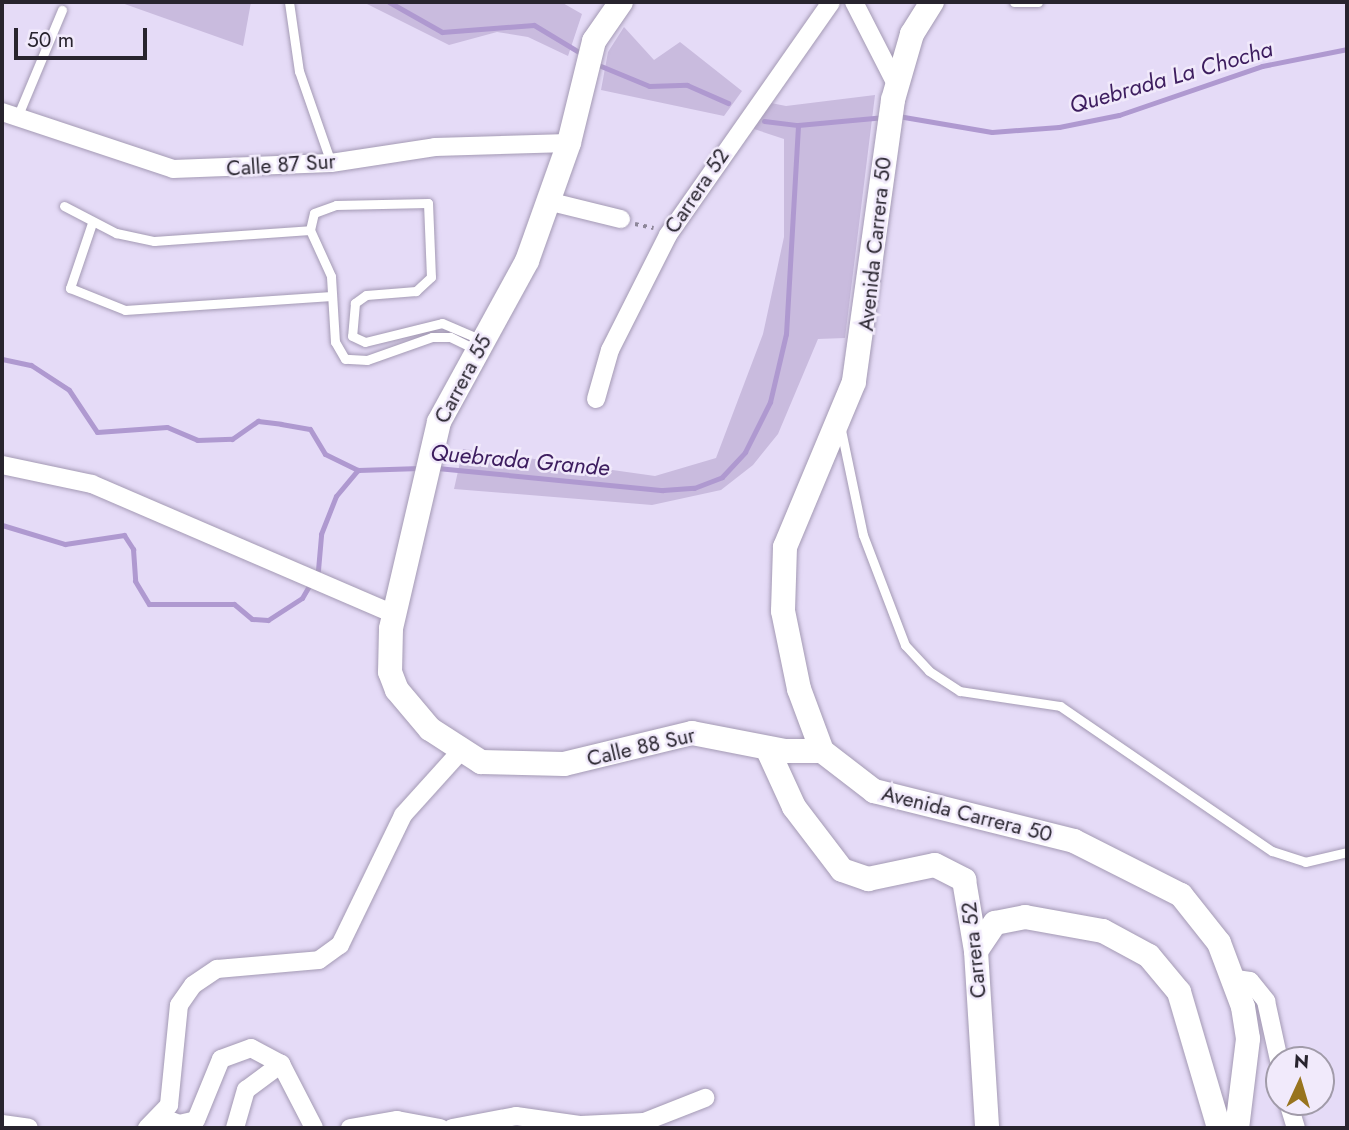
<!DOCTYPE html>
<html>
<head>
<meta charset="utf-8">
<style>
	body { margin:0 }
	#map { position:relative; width:1349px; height:1130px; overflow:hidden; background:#e5dbf7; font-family:Jost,sans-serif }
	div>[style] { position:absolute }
	.green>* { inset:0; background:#c9bbde }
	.stream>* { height:5px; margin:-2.5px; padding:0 2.5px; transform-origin:2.5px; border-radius:2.5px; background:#af99d0 }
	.path>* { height:3.5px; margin-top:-1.75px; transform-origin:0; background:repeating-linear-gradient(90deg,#8e879a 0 3.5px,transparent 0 8.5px) }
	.roads { filter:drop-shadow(0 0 2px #a49ab4) drop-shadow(0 0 2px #a49ab4) }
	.lane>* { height:9px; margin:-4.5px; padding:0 4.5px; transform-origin:4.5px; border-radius:4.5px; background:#fff }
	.street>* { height:18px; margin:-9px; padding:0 9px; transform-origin:9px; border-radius:9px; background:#fff }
	.secondary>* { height:24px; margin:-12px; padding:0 12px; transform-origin:12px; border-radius:12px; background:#fff }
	span { translate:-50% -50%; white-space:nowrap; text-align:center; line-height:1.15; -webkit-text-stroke:5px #f1eafb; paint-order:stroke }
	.street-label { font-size:21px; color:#28242e }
	.water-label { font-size:23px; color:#3d1d5f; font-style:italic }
	.frame { position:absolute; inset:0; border:4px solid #28242e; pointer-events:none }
	.north { position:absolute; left:1265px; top:1046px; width:70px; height:70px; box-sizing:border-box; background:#f1eafb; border:2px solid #a19ba9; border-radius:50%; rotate:4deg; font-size:19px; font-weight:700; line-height:28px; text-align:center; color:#28242e }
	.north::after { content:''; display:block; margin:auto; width:24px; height:32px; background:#98741e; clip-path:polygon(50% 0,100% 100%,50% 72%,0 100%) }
	.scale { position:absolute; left:14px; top:28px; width:133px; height:32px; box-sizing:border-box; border:4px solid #28242e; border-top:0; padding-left:9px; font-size:21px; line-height:24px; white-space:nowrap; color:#28242e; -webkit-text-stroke:5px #f1eafb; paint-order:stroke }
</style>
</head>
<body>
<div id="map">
	<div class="green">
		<div style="clip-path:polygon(119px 2px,251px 2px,243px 46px)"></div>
		<div style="clip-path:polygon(363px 2px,561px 2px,582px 14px,568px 56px,528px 37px,497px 32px,449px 45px)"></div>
		<div style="clip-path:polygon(624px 27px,654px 60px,680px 42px,742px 91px,724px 116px,601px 90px,608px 52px)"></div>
		<div style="clip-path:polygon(875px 95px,845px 338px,818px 339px,778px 434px,753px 465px,721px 490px,652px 505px,454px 489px,463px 449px,655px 476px,716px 458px,763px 334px,784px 237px,784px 139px,751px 128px,766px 102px,786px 106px)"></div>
	</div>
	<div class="stream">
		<div style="left:389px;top:2px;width:61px;rotate:29.5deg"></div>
		<div style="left:442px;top:32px;width:92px;rotate:-4.4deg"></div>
		<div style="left:534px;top:25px;width:56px;rotate:31.1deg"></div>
		<div style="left:596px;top:64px;width:57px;rotate:22.5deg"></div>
		<div style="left:649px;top:86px;width:38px;rotate:-2deg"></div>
		<div style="left:687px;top:85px;width:45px;rotate:23.7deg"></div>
		<div style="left:898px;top:116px;width:95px;rotate:9.7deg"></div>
		<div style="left:992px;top:132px;width:67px;rotate:-4.3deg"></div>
		<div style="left:1059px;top:127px;width:61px;rotate:-11.3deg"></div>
		<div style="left:1119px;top:115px;width:151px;rotate:-18.9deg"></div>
		<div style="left:1262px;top:66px;width:87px;rotate:-11.3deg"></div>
		<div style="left:764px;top:121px;width:34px;rotate:7deg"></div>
		<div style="left:798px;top:125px;width:87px;rotate:-5.3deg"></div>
		<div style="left:2px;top:359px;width:30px;rotate:12deg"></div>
		<div style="left:31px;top:365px;width:45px;rotate:33.3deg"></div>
		<div style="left:69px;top:390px;width:50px;rotate:56.3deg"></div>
		<div style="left:97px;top:432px;width:70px;rotate:-4.1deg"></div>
		<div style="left:167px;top:427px;width:33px;rotate:23deg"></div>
		<div style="left:197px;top:440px;width:35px;rotate:-2deg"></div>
		<div style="left:232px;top:439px;width:32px;rotate:-35deg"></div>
		<div style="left:258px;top:421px;width:23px;rotate:7deg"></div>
		<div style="left:281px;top:424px;width:29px;rotate:10deg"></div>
		<div style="left:310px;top:429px;width:29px;rotate:59deg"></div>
		<div style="left:325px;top:454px;width:37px;rotate:26deg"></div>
		<div style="left:358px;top:470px;width:62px;rotate:-1.8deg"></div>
		<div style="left:437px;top:468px;width:227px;rotate:5.6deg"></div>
		<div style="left:663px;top:490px;width:31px;rotate:-4deg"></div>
		<div style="left:694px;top:488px;width:30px;rotate:-21deg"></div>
		<div style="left:722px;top:477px;width:34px;rotate:-47deg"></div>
		<div style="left:745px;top:452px;width:56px;rotate:-63.4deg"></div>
		<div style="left:770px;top:402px;width:70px;rotate:-76.8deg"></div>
		<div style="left:786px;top:334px;width:209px;rotate:-86.7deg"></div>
		<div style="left:2px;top:525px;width:66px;rotate:16.8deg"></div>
		<div style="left:65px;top:544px;width:60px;rotate:-8.7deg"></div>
		<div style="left:124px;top:535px;width:17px;rotate:57deg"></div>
		<div style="left:133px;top:549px;width:32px;rotate:86deg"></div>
		<div style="left:135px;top:581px;width:27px;rotate:59deg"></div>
		<div style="left:149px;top:604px;width:85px"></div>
		<div style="left:234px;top:604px;width:23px;rotate:40deg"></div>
		<div style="left:252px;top:619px;width:16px;rotate:4deg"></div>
		<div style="left:268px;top:620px;width:40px;rotate:-32.9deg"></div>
		<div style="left:302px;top:598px;width:32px;rotate:-60deg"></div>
		<div style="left:318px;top:570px;width:36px;rotate:-85deg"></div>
		<div style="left:321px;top:534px;width:41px;rotate:-68.5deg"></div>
		<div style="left:336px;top:496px;width:34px;rotate:-50deg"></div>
	</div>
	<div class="path">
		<div style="left:635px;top:224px;width:19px;rotate:12deg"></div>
	</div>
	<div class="roads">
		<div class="lane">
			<div style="left:289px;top:2px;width:70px;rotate:81.8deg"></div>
			<div style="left:299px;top:71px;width:97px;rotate:70.8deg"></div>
			<div style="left:1014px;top:2px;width:24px"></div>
			<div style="left:18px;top:115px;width:114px;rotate:-67.3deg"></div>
			<div style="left:64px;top:206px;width:59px;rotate:27.4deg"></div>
			<div style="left:116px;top:233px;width:39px;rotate:12deg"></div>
			<div style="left:154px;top:241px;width:156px;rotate:-4deg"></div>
			<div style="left:92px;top:223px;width:69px;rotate:108.7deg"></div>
			<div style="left:70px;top:288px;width:59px;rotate:21.8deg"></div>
			<div style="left:125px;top:310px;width:207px;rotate:-3.9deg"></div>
			<div style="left:477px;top:350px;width:30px;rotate:-154deg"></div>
			<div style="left:450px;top:337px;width:18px;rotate:180deg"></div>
			<div style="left:432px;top:337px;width:69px;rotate:160.5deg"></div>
			<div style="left:367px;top:360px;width:22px;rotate:-177deg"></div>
			<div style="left:345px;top:359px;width:20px;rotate:-120deg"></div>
			<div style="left:335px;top:342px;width:66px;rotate:-93.5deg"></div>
			<div style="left:331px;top:276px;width:51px;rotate:-114.5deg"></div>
			<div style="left:310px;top:230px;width:17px;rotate:-77deg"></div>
			<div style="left:314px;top:213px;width:23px;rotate:-20deg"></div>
			<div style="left:336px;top:205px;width:92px;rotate:-1.2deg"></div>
			<div style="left:428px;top:203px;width:74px;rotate:87.7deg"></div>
			<div style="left:431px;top:277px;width:21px;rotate:137deg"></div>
			<div style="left:416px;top:291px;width:50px;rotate:175.4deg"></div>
			<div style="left:366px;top:295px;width:14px;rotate:144deg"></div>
			<div style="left:355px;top:303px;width:33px;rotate:95deg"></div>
			<div style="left:352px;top:336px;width:14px;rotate:25deg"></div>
			<div style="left:365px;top:342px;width:79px;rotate:-13.9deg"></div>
			<div style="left:442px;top:323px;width:43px;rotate:23deg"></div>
			<div style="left:841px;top:430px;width:107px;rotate:78.2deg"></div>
			<div style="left:863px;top:535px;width:118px;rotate:69.1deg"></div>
			<div style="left:905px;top:645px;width:35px;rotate:47deg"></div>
			<div style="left:929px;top:671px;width:37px;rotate:33deg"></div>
			<div style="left:960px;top:691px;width:101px;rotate:8.5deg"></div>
			<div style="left:1060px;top:706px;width:257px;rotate:34.4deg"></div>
			<div style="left:1272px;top:851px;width:35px;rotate:18deg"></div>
			<div style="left:1305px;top:862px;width:43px;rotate:-13.4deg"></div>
		</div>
		<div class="street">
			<div style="left:854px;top:2px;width:92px;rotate:62.9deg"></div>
			<div style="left:2px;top:112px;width:180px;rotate:18.4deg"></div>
			<div style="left:173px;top:169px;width:158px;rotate:-2.2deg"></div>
			<div style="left:331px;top:163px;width:105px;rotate:-8.7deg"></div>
			<div style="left:435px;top:147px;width:134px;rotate:-1.7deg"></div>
			<div style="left:551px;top:202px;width:72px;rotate:13.7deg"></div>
			<div style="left:596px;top:399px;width:51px;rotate:-74.1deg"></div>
			<div style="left:610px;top:350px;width:129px;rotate:-63.2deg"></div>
			<div style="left:668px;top:235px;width:284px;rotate:-55deg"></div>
			<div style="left:2px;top:465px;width:92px;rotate:11.9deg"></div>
			<div style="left:92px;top:484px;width:329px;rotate:23.3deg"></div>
			<div style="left:1236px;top:979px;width:14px;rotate:8deg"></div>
			<div style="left:1250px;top:981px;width:26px;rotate:51deg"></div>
			<div style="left:1266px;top:1001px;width:60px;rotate:77.6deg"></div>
			<div style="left:1288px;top:1102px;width:27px;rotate:73deg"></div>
			<div style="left:161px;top:1117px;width:19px;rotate:21deg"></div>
			<div style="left:179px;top:1124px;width:17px;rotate:-13deg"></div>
			<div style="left:196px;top:1120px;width:66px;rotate:-67.7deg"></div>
			<div style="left:221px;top:1059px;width:32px;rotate:-20deg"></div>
			<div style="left:251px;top:1048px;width:34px;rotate:28deg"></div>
			<div style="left:281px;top:1064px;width:72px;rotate:62.7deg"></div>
			<div style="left:2px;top:1124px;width:27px;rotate:8deg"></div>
			<div style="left:147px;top:1128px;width:32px;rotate:-46deg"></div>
			<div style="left:169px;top:1105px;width:100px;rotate:-84.3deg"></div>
			<div style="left:179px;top:1005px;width:24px;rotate:-55deg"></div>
			<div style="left:193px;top:985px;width:29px;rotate:-34deg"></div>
			<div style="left:217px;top:969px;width:102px;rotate:-5deg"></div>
			<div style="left:319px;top:960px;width:26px;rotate:-36deg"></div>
			<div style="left:340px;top:945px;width:144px;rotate:-64.1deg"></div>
			<div style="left:403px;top:815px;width:85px;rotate:-47.9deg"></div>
			<div style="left:235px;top:1128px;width:40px;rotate:-74deg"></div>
			<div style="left:246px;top:1090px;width:44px;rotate:-36.6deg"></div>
			<div style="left:350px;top:1128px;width:48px;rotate:-9.7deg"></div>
			<div style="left:397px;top:1120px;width:44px;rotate:10.5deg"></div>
			<div style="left:452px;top:1128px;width:65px;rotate:-10.6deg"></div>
			<div style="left:516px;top:1116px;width:66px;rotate:7.9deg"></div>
			<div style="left:581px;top:1125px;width:63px;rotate:-2.7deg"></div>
			<div style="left:644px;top:1122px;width:66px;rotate:-21.5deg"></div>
		</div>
		<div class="secondary">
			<div style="left:621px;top:2px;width:47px;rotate:124.7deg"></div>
			<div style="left:594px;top:41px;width:105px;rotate:103.8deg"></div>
			<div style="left:569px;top:143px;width:125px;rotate:109.6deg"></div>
			<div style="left:527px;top:261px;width:183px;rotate:118.7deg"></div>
			<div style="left:439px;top:422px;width:212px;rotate:103.1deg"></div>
			<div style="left:391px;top:629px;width:43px;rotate:91.3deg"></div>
			<div style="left:390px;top:672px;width:19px;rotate:69deg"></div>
			<div style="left:397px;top:690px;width:51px;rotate:49.8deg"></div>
			<div style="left:430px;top:729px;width:61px;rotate:32.9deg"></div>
			<div style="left:481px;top:762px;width:83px;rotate:1.4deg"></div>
			<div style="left:564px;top:764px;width:132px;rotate:-13.6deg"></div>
			<div style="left:692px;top:733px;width:95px;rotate:11deg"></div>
			<div style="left:785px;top:751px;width:37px"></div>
			<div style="left:932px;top:2px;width:38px;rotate:122deg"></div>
			<div style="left:912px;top:34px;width:69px;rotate:106.1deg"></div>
			<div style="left:893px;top:100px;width:285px;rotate:97.9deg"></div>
			<div style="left:854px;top:382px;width:179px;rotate:112.7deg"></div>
			<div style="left:785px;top:547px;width:64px;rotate:91.8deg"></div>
			<div style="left:783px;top:611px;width:80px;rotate:78.4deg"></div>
			<div style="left:799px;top:689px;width:66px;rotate:69.6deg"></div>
			<div style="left:822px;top:751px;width:66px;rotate:37.6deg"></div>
			<div style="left:874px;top:791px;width:206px;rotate:14deg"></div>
			<div style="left:1074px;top:841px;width:120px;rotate:26.8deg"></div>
			<div style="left:1181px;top:895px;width:61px;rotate:51.6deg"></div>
			<div style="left:1219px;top:943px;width:68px;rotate:69.4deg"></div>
			<div style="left:1243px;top:1007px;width:32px;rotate:81deg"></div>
			<div style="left:1248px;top:1039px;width:90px;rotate:97deg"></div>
			<div style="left:767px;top:748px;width:65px;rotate:65.4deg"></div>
			<div style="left:794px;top:807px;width:79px;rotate:52.7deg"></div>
			<div style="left:842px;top:870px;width:28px;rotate:19deg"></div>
			<div style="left:868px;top:879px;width:68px;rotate:-11.8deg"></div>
			<div style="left:935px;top:865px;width:33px;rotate:27deg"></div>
			<div style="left:964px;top:880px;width:72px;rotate:80.4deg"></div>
			<div style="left:976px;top:951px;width:177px;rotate:86.4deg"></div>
			<div style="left:976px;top:951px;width:34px;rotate:-56deg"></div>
			<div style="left:995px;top:923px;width:31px;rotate:-11deg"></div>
			<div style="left:1025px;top:917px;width:79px;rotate:10.2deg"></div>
			<div style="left:1103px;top:931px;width:52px;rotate:28.5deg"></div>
			<div style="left:1149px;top:956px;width:47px;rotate:50.2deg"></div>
			<div style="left:1179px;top:992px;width:142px;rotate:73.6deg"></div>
		</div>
	</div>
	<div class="street-label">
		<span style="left:281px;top:165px;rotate:-4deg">Calle 87 Sur</span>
		<span style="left:697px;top:191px;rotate:-56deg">Carrera 52</span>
		<span style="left:875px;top:244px;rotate:-84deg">Avenida Carrera 50</span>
		<span style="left:463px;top:379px;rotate:-62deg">Carrera 55</span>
		<span style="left:641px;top:747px;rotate:-13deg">Calle 88 Sur</span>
		<span style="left:967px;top:814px;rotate:14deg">Avenida Carrera 50</span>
		<span style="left:974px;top:950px;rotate:-96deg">Carrera 52</span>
	</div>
	<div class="water-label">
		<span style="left:1171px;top:77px;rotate:-16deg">Quebrada La Chocha</span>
		<span style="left:520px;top:460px;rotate:5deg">Quebrada Grande</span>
	</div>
	<div class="frame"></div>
	<div class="north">N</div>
	<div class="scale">50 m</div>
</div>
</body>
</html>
